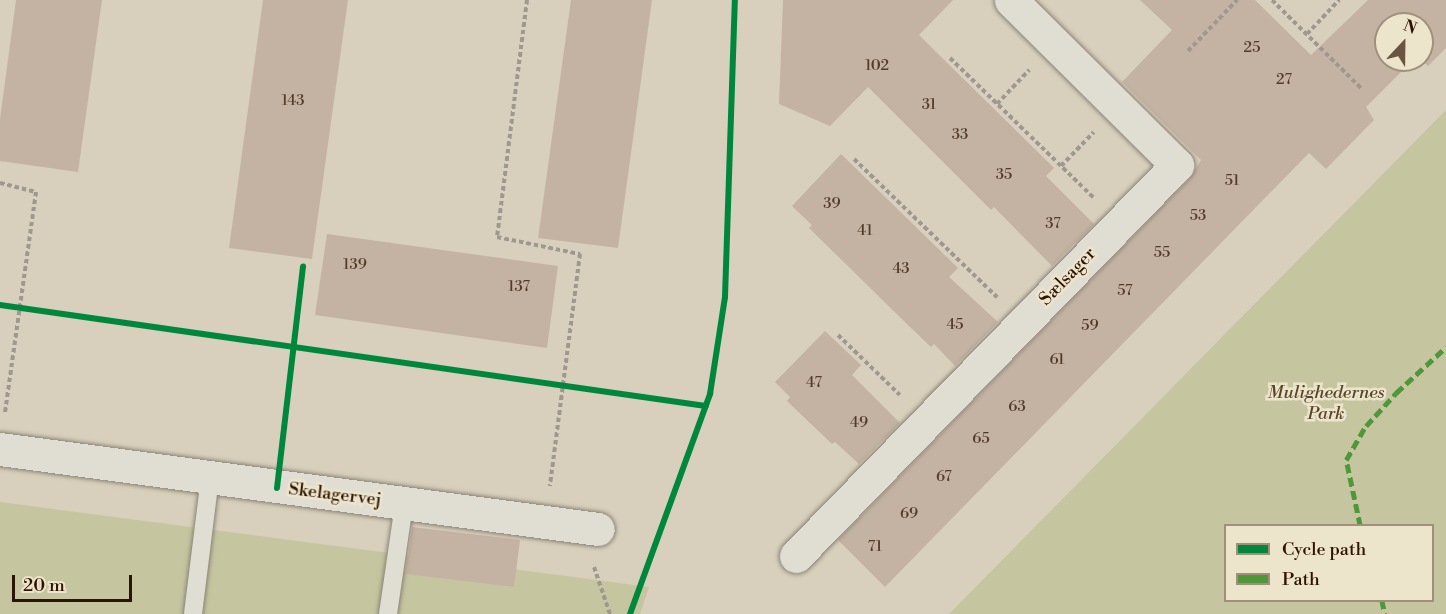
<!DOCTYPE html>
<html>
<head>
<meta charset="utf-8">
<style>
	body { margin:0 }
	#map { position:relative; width:1446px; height:614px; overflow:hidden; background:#d8d0bc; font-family:"Libre Bodoni",serif }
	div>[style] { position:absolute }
	.green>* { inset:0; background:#c5c6a0 }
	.building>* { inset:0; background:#c4b3a3 }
	.path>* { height:4px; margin-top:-2px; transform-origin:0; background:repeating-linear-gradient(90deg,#9e988f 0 4.5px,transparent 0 7.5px) }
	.roads { filter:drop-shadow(0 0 2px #8b8376) drop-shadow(0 0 2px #8b8376) }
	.service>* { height:18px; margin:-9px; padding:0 9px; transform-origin:9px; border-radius:9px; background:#e0ddd3 }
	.minor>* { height:33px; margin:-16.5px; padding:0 16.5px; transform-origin:16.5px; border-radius:16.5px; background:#e0ddd3 }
	.quiet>* { height:4.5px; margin-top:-2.25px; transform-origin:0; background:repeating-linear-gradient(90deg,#4f9839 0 9px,transparent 0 13.5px) }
	.cycleway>* { height:6px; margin:-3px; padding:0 3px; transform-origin:3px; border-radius:3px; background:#00873e }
	span { translate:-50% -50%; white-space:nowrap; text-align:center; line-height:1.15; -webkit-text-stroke:5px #ede4cc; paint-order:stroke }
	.number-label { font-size:15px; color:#533b2a }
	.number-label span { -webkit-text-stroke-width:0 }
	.street-label { font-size:18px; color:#2d1301 }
	.park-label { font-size:18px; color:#56462a; font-style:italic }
	.legend { position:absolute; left:1224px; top:524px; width:210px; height:78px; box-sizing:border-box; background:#ede4cc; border:2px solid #a0907b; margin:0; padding:8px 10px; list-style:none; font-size:18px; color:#2d1301 }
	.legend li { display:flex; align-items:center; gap:12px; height:30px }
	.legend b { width:30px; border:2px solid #a0907b }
	.north { position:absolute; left:1374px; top:12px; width:60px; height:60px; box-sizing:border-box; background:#ede4cc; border:2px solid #a0907b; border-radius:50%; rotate:22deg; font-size:16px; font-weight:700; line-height:24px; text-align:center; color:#2d1301 }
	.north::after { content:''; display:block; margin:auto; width:21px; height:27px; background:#695542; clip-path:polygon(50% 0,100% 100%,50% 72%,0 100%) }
	.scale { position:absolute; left:12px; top:575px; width:120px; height:27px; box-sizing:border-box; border:3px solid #2d1301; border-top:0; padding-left:8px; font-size:18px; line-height:21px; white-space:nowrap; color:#2d1301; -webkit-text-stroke:4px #ede4cc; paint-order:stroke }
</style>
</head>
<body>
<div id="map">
	<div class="green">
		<div style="clip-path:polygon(evenodd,1446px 110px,1446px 614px,949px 614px,1296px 262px,1446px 110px,1226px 526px,1432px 526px,1432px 600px,1226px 600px,1226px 526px)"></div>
		<div style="clip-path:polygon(0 502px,589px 579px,649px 587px,640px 614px,0 614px)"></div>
	</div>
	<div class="building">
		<div style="clip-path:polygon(16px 0,102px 0,78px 172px,0 161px,0 119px)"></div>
		<div style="clip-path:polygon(263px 0,348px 0,312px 259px,229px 248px)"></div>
		<div style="clip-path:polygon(571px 0,652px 0,618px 248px,538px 238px)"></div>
		<div style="clip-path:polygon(783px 0,953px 0,919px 35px,1054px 168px,1046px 176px,1094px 224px,1052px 266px,994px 207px,991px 210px,868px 87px,830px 126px,779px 104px)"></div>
		<div style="clip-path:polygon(1140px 0,1255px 0,1311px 55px,1368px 0,1446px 0,1446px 48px,1428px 66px,1422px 60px,1422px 24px,1386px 24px,1386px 60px,1413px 60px,1366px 107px,1374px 120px,1326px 169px,1309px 153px,885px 587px,838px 540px,1190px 178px,1201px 160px,1122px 82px,1172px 30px)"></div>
		<div style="clip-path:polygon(841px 154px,958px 268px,949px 277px,998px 322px,955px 366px,934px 344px,931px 347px,909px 326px,809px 228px,812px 225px,792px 206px)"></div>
		<div style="clip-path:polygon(327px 234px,558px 266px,547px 348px,315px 315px)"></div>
		<div style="clip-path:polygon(825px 331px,861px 365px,852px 375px,900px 423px,859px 464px,835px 442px,832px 444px,787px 401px,790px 397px,775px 382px)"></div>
		<div style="clip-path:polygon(412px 527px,520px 540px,514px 587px,406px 574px)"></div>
	</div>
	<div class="path">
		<div style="left:527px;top:0;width:239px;rotate:97.2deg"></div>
		<div style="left:497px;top:237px;width:85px;rotate:11.6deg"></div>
		<div style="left:580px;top:254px;width:234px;rotate:97.4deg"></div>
		<div style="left:1272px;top:0;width:127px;rotate:44.7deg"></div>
		<div style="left:1307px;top:34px;width:47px;rotate:-46.7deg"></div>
		<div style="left:1188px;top:51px;width:71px;rotate:-46.1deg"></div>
		<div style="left:950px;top:58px;width:201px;rotate:44.2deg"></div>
		<div style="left:997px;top:104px;width:47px;rotate:-46.7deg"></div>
		<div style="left:854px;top:159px;width:199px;rotate:44deg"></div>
		<div style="left:1061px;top:166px;width:47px;rotate:-45.9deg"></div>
		<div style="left:0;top:183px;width:37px;rotate:14deg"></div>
		<div style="left:36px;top:192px;width:223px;rotate:98deg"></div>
		<div style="left:838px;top:335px;width:86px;rotate:44.1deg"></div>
		<div style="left:594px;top:567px;width:50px;rotate:71.2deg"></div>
	</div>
	<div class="roads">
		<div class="service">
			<div style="left:193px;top:614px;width:137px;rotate:-82.9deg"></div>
			<div style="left:388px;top:614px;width:111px;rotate:-81.7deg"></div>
		</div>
		<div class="minor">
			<div style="left:0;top:449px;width:603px;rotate:7.62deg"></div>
			<div style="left:796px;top:556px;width:546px;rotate:-45.74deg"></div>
			<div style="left:1177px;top:165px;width:234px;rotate:-135.2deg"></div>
		</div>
	</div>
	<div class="quiet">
		<div style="left:1360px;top:526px;width:67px;rotate:-102deg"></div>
		<div style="left:1346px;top:460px;width:39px;rotate:-60deg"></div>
		<div style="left:1366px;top:426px;width:45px;rotate:-47.7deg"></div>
		<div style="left:1396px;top:393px;width:68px;rotate:-42.6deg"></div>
		<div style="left:1382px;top:600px;width:14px;rotate:78deg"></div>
	</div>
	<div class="cycleway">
		<div style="left:0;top:305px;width:713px;rotate:8.14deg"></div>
		<div style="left:277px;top:488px;width:223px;rotate:-83.3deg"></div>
		<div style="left:630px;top:614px;width:234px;rotate:-70deg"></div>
		<div style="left:710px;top:394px;width:98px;rotate:-81.2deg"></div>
		<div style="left:725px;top:297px;width:297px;rotate:-88.1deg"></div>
	</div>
	<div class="number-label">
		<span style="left:1252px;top:48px">25</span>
		<span style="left:877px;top:66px">102</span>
		<span style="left:1284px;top:80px">27</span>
		<span style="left:293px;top:101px">143</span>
		<span style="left:929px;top:105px">31</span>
		<span style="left:960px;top:135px">33</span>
		<span style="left:1004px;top:175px">35</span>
		<span style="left:1232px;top:181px">51</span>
		<span style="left:832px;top:204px">39</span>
		<span style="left:1198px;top:216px">53</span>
		<span style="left:1053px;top:224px">37</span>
		<span style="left:865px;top:231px">41</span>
		<span style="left:1162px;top:253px">55</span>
		<span style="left:355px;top:265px">139</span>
		<span style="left:901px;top:269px">43</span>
		<span style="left:519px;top:287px">137</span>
		<span style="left:1125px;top:291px">57</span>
		<span style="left:955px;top:325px">45</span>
		<span style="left:1090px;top:326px">59</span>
		<span style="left:1057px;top:360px">61</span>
		<span style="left:814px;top:383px">47</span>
		<span style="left:1017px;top:407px">63</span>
		<span style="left:859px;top:423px">49</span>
		<span style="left:981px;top:439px">65</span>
		<span style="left:944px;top:477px">67</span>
		<span style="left:909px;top:514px">69</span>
		<span style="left:875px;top:547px">71</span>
	</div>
	<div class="street-label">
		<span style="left:1068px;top:277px;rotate:-46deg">Sælsager</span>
		<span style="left:335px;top:495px;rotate:7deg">Skelagervej</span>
	</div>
	<div class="park-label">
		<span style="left:1326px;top:404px">Mulighedernes<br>Park</span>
	</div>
	<ul class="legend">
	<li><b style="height:8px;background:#00873e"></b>Cycle path</li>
	<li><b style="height:8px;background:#4f9839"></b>Path</li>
	</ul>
	<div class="north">N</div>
	<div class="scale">20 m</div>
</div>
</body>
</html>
